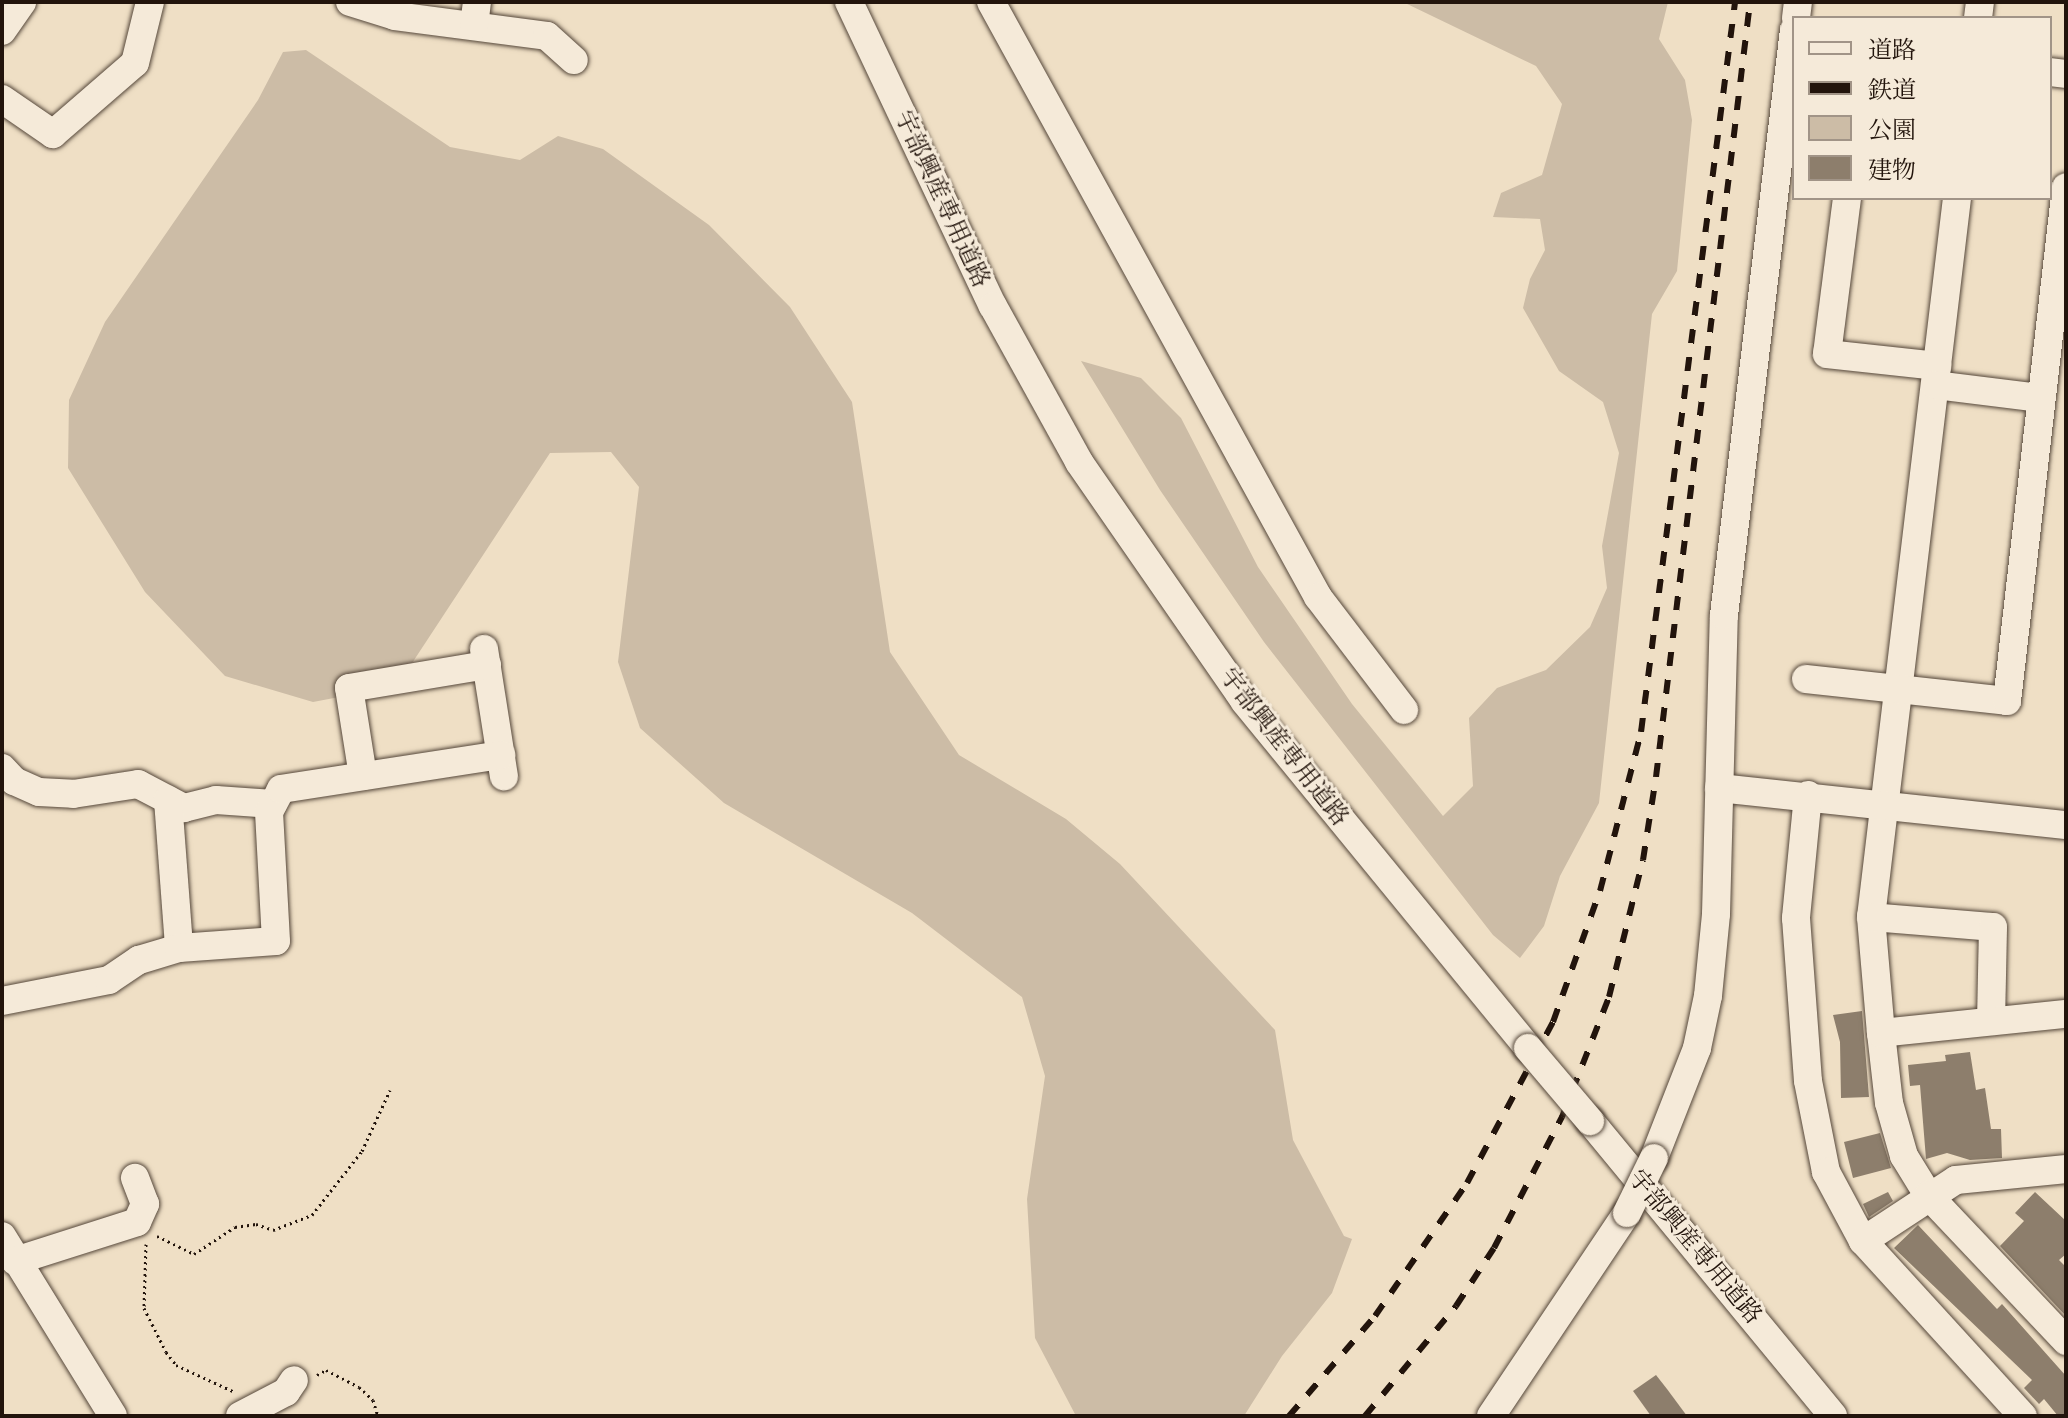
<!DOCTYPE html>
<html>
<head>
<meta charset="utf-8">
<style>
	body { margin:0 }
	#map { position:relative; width:2068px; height:1418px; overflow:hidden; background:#efdfc5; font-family:Alegreya,"Noto Serif JP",serif }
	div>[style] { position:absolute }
	.green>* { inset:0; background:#ccbca6 }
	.building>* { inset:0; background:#8d7e6c }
	.path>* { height:3px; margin-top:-1.5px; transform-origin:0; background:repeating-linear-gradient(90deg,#22140c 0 2px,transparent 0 6px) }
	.roads { filter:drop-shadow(0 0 2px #55473a) drop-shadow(0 0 2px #55473a) }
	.minor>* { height:28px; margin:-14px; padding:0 14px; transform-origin:14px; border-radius:14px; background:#f5ead9 }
	.rail>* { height:6px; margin-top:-3px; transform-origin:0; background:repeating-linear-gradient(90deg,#22140c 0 14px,transparent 0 28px) }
	.bridges { filter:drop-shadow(0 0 2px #55473a) drop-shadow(0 0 2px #55473a) }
	.minor-bridge>* { height:28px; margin:-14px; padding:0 14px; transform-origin:14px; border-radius:14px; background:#f5ead9 }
	span { translate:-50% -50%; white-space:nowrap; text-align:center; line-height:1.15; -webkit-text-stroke:6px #f5ead9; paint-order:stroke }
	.street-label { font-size:24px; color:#22140c }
	.frame { position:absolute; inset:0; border:4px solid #22140c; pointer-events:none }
	.legend { position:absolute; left:1792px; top:16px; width:260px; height:184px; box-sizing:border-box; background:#f5ead9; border:2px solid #a19487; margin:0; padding:10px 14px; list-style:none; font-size:24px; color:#22140c }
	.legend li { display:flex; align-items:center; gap:16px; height:40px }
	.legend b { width:40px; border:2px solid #a19487 }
</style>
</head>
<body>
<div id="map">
	<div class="green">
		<div style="clip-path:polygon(1403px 2px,1668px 2px,1659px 39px,1685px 80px,1692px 120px,1677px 271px,1652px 314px,1599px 803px,1560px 876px,1544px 926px,1520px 958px,1493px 935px,1264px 642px,1160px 490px,1081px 361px,1141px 378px,1181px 418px,1258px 567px,1352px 704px,1443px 816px,1473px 786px,1469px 718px,1497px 688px,1546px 670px,1590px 627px,1607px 588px,1602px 546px,1619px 453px,1603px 402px,1559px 371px,1523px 308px,1530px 279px,1545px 250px,1540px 219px,1493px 217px,1501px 193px,1542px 175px,1562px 104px,1536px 66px)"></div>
		<div style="clip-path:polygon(306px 50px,450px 147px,520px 160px,558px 136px,603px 149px,709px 225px,790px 307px,852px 402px,890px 652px,959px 755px,1066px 819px,1120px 864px,1275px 1030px,1293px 1140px,1344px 1236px,1352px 1239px,1332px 1293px,1282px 1356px,1244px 1416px,1076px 1416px,1035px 1338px,1027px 1199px,1045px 1076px,1022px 997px,912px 913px,724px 803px,640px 728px,618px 662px,639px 487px,611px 452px,550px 453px,397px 686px,313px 702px,225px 676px,145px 592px,68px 468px,69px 400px,105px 322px,258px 100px,283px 52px)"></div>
	</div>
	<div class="building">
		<div style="clip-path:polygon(1862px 1011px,1869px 1097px,1841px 1098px,1840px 1042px,1833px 1015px)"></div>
		<div style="clip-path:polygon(1970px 1052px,1976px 1090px,1985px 1088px,1991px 1129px,2001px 1129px,2002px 1158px,1970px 1160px,1947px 1153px,1926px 1159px,1920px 1085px,1910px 1086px,1908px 1065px,1946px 1061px,1945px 1055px)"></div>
		<div style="clip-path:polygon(1880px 1133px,1891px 1168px,1853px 1178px,1844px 1142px)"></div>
		<div style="clip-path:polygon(1888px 1192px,1893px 1201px,1869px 1217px,1863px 1204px)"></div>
		<div style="clip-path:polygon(2035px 1192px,2066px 1221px,2066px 1254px,2059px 1260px,2066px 1267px,2066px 1316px,2000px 1246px,2024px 1221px,2015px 1213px)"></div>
		<div style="clip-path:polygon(1918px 1225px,1997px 1309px,2002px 1304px,2066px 1376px,2066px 1416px,2058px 1416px,2044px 1399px,2039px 1404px,2024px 1388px,2032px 1380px,1894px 1248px)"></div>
		<div style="clip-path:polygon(1656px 1375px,1667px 1389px,1687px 1416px,1651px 1416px,1633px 1391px)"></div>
	</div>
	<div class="path">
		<div style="left:157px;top:1236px;width:41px;rotate:25.9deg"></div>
		<div style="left:194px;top:1254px;width:49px;rotate:-33.4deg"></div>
		<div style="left:235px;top:1227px;width:21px;rotate:-8deg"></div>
		<div style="left:256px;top:1224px;width:18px;rotate:19deg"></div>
		<div style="left:273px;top:1230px;width:42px;rotate:-21deg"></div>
		<div style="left:312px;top:1215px;width:81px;rotate:-52deg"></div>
		<div style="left:362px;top:1151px;width:67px;rotate:-65.3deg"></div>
		<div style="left:146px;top:1244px;width:64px;rotate:91.8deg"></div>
		<div style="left:144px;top:1308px;width:49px;rotate:63.4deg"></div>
		<div style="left:166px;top:1352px;width:16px;rotate:52deg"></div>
		<div style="left:176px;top:1365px;width:65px;rotate:24.6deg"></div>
		<div style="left:317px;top:1375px;width:10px;rotate:-29deg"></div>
		<div style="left:326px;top:1370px;width:37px;rotate:27deg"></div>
		<div style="left:359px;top:1387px;width:19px;rotate:43deg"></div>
		<div style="left:373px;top:1400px;width:17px;rotate:73deg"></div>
	</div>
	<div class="roads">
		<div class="minor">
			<div style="left:350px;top:2px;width:47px;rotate:17.3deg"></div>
			<div style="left:395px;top:16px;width:153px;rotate:7.5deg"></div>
			<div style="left:547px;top:36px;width:36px;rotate:42deg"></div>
			<div style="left:849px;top:2px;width:336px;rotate:64.7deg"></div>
			<div style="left:993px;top:306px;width:178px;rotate:61.1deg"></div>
			<div style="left:1079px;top:462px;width:292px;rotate:55.3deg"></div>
			<div style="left:1245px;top:702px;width:447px;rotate:50.7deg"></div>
			<div style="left:991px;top:2px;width:679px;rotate:61.21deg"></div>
			<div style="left:1318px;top:597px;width:142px;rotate:52.7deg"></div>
			<div style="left:1796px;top:18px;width:16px;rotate:-83deg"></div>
			<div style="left:1978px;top:18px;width:16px;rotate:-83deg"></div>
			<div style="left:474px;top:26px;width:24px;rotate:-83deg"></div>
			<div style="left:2px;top:31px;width:35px;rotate:-55deg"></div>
			<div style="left:2050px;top:72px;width:16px;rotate:7deg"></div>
			<div style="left:2px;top:99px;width:62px;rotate:34.5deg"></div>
			<div style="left:53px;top:134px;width:108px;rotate:-40.9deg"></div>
			<div style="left:135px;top:63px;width:63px;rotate:-76.2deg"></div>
			<div style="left:1847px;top:198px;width:157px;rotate:97.3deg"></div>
			<div style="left:1827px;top:354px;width:111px;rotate:6.2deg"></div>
			<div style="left:1957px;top:198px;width:724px;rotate:96.82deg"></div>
			<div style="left:1871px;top:917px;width:116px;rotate:85.1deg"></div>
			<div style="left:1881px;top:1033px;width:70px;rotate:83.5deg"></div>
			<div style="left:1889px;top:1103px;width:55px;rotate:74.2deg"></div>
			<div style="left:1904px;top:1156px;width:46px;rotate:58.4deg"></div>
			<div style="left:1928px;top:1195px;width:201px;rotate:46.6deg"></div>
			<div style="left:1936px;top:385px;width:106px;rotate:7.1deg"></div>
			<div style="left:484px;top:649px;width:129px;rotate:81.1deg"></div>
			<div style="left:1806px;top:679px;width:202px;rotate:6.2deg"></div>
			<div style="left:2007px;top:701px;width:517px;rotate:-83.45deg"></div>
			<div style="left:2px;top:768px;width:18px;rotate:47deg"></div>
			<div style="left:14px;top:781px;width:27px;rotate:24deg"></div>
			<div style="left:39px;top:792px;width:34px;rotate:3deg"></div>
			<div style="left:73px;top:794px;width:66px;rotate:-8.7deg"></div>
			<div style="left:138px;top:784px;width:52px;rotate:27.6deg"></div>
			<div style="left:184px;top:808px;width:33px;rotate:-14deg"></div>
			<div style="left:216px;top:800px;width:57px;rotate:4deg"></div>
			<div style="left:363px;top:776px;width:89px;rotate:-99deg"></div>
			<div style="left:349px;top:688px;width:140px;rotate:-9.5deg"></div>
			<div style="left:1719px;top:788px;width:349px;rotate:6.1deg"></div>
			<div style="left:1808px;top:795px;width:124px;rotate:95.6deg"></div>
			<div style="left:1796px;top:918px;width:163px;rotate:85.8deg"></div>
			<div style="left:1808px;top:1081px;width:93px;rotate:78.8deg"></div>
			<div style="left:1826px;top:1172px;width:78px;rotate:61.8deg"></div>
			<div style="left:1863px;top:1241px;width:237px;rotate:47.6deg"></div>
			<div style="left:168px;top:800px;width:148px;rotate:85.7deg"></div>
			<div style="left:1871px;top:917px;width:122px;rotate:4.7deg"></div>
			<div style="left:1993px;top:927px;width:94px;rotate:91.2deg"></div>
			<div style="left:2px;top:1001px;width:109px;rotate:-11.1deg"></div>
			<div style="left:109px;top:980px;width:36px;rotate:-34deg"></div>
			<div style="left:139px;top:960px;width:42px;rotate:-16.7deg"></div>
			<div style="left:179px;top:948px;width:97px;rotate:-4.1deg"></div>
			<div style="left:276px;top:941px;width:129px;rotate:-93.1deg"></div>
			<div style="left:269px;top:812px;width:26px;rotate:-62deg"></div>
			<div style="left:281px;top:789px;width:223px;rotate:-8.8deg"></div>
			<div style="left:1881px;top:1033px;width:186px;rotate:-5.9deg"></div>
			<div style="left:1590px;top:1121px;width:382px;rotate:50.5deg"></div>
			<div style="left:1654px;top:1158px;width:118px;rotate:-68.6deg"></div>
			<div style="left:1697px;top:1048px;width:53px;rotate:-78.1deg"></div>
			<div style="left:1708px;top:996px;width:82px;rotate:-84.4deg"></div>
			<div style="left:1716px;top:914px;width:299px;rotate:-88.5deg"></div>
			<div style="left:1724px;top:615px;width:589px;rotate:-83.18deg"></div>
			<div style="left:2px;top:1236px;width:211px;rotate:58.3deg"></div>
			<div style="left:1863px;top:1241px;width:111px;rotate:-33.3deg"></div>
			<div style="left:1956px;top:1180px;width:111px;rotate:-5.7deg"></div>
			<div style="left:15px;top:1261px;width:128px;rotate:-17.7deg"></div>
			<div style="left:137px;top:1222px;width:20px;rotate:-66deg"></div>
			<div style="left:145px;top:1204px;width:28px;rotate:-111deg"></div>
			<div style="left:240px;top:1416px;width:52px;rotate:-27.6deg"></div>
			<div style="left:286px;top:1392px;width:14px;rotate:-56deg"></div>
			<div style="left:1491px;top:1416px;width:244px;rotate:-56.2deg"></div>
		</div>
	</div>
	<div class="rail">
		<div style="left:1289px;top:1416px;width:132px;rotate:-49.3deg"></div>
		<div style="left:1375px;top:1316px;width:162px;rotate:-55.3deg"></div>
		<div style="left:1467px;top:1183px;width:183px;rotate:-61.9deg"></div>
		<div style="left:1553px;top:1022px;width:139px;rotate:-70.3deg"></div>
		<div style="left:1600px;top:891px;width:164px;rotate:-75.5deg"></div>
		<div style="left:1641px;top:732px;width:736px;rotate:-82.66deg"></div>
		<div style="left:1365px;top:1416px;width:143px;rotate:-50.4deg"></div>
		<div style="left:1456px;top:1306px;width:69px;rotate:-56.8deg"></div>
		<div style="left:1494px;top:1248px;width:148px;rotate:-62.6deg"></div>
		<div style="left:1562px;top:1117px;width:129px;rotate:-68.6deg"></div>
		<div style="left:1609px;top:997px;width:141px;rotate:-76.1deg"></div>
		<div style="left:1643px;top:860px;width:84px;rotate:-81.1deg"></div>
		<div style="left:1656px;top:777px;width:781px;rotate:-83.08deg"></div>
	</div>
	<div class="bridges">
		<div class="minor-bridge">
			<div style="left:1528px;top:1048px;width:96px;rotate:49.7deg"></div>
			<div style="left:1627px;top:1213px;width:61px;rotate:-63.9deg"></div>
		</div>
	</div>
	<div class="street-label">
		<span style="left:942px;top:199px;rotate:65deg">宇部興産専用道路</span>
		<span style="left:1284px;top:747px;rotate:52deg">宇部興産専用道路</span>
		<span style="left:1695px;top:1247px;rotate:50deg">宇部興産専用道路</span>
	</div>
	<div class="frame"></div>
	<ul class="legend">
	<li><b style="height:10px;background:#f5ead9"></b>道路</li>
	<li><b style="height:10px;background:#22140c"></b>鉄道</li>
	<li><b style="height:22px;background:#ccbca6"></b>公園</li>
	<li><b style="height:22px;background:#8d7e6c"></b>建物</li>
	</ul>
</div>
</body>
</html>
